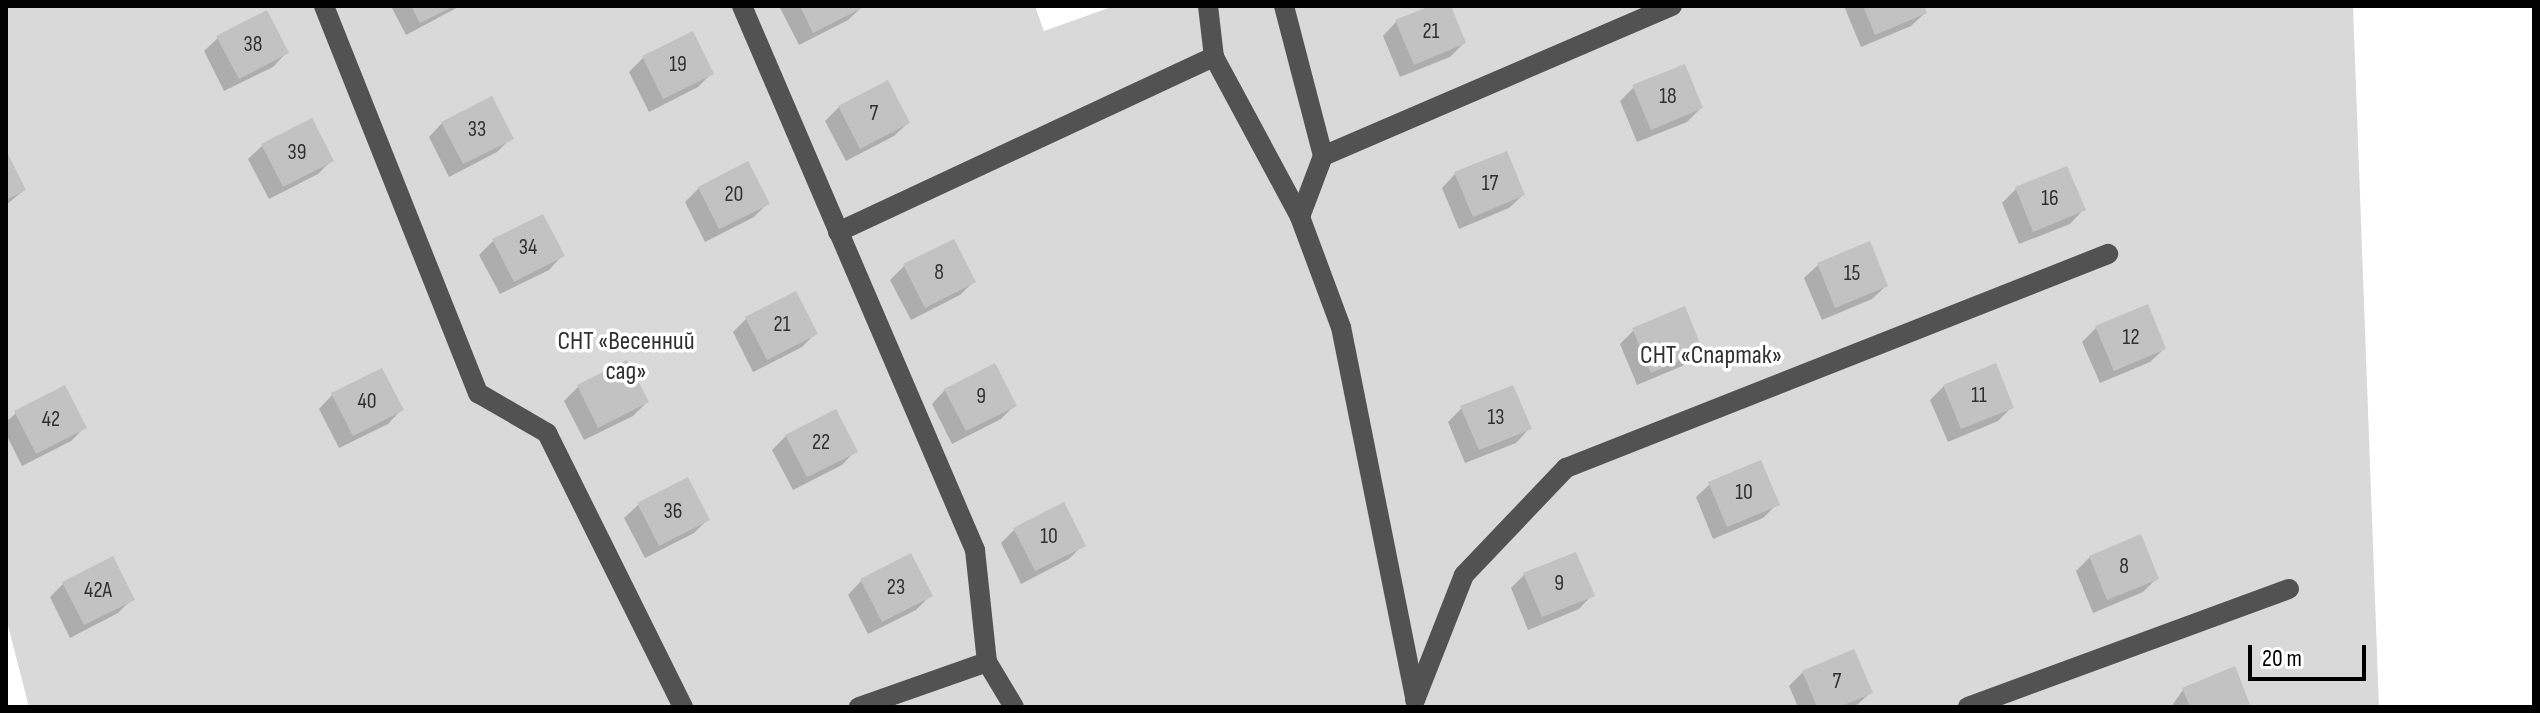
<!DOCTYPE html>
<html>
<head>
<meta charset="utf-8">
<style>
	body { margin:0 }
	#map { position:relative; width:2540px; height:713px; overflow:hidden; background:#fff; font-family:"Sofia Sans Condensed",sans-serif }
	div>[style] { position:absolute }
	.green>* { inset:0; background:#d9d9d9 }
	.shadow>* { inset:0; background:#0003 }
	.building>* { inset:0; background:#c2c2c2 }
	.minor>* { height:20px; margin:-10px; padding:0 10px; transform-origin:10px; border-radius:10px; background:#525252 }
	span { translate:-50% -50%; white-space:nowrap; text-align:center; line-height:1.15; -webkit-text-stroke:7px #fff; paint-order:stroke }
	.number-label { font-size:22px; color:#303030 }
	.number-label span { -webkit-text-stroke-width:0 }
	.park-label { font-size:26px; color:#303030 }
	.frame { position:absolute; inset:0; border:8px solid #000; pointer-events:none }
	.scale { position:absolute; left:2248px; top:645px; width:118px; height:36px; box-sizing:border-box; border:4px solid #000; border-top:0; padding-left:10px; font-size:24px; line-height:28px; white-space:nowrap; color:#000; -webkit-text-stroke:6px #fff; paint-order:stroke }
</style>
</head>
<body>
<div id="map">
	<div class="green">
		<div style="clip-path:polygon(6px 6px,1035px 6px,1044px 31px,1114px 6px,2353px 6px,2379px 707px,29px 707px,6px 618px)"></div>
	</div>
	<div class="shadow">
		<div style="clip-path:polygon(391px 6px,460px 6px,406px 35px)"></div>
		<div style="clip-path:polygon(779px 6px,861px 6px,862px 7px,848px 20px,799px 45px)"></div>
		<div style="clip-path:polygon(1435px 6px,1449px 6px,1464px 43px,1450px 57px,1400px 77px,1383px 36px,1396px 22px)"></div>
		<div style="clip-path:polygon(1844px 6px,1922px 6px,1925px 13px,1911px 26px,1861px 47px)"></div>
		<div style="clip-path:polygon(692px 34px,712px 73px,698px 87px,649px 112px,629px 72px,643px 58px)"></div>
		<div style="clip-path:polygon(218px 38px,286px 53px,273px 67px,224px 91px,204px 51px)"></div>
		<div style="clip-path:polygon(888px 83px,908px 123px,894px 136px,846px 161px,825px 121px,839px 107px)"></div>
		<div style="clip-path:polygon(1634px 87px,1701px 108px,1687px 122px,1637px 142px,1620px 101px)"></div>
		<div style="clip-path:polygon(442px 123px,511px 138px,497px 152px,449px 177px,429px 137px)"></div>
		<div style="clip-path:polygon(262px 146px,331px 161px,318px 174px,269px 199px,248px 159px)"></div>
		<div style="clip-path:polygon(6px 154px,24px 190px,6px 205px)"></div>
		<div style="clip-path:polygon(2066px 168px,2083px 210px,2070px 224px,2019px 244px,2002px 203px,2016px 189px)"></div>
		<div style="clip-path:polygon(1455px 174px,1523px 195px,1509px 208px,1459px 229px,1442px 188px)"></div>
		<div style="clip-path:polygon(699px 188px,768px 203px,754px 217px,705px 242px,685px 202px)"></div>
		<div style="clip-path:polygon(493px 241px,562px 256px,549px 270px,500px 294px,479px 255px)"></div>
		<div style="clip-path:polygon(1818px 265px,1886px 286px,1872px 299px,1822px 320px,1804px 278px)"></div>
		<div style="clip-path:polygon(904px 266px,973px 282px,960px 295px,911px 320px,890px 280px)"></div>
		<div style="clip-path:polygon(746px 319px,815px 334px,802px 347px,753px 372px,733px 332px)"></div>
		<div style="clip-path:polygon(2096px 328px,2164px 349px,2150px 362px,2100px 383px,2082px 342px)"></div>
		<div style="clip-path:polygon(1634px 330px,1701px 351px,1687px 364px,1637px 385px,1620px 344px)"></div>
		<div style="clip-path:polygon(626px 362px,647px 402px,633px 416px,584px 440px,564px 401px,578px 387px)"></div>
		<div style="clip-path:polygon(1944px 386px,2012px 407px,1998px 421px,1948px 442px,1930px 400px)"></div>
		<div style="clip-path:polygon(945px 390px,1015px 405px,1001px 419px,952px 444px,932px 404px)"></div>
		<div style="clip-path:polygon(332px 395px,401px 410px,388px 424px,339px 448px,319px 409px)"></div>
		<div style="clip-path:polygon(1462px 408px,1529px 429px,1516px 443px,1465px 463px,1448px 422px)"></div>
		<div style="clip-path:polygon(16px 413px,84px 428px,71px 441px,22px 466px,6px 434px,6px 422px)"></div>
		<div style="clip-path:polygon(786px 436px,855px 451px,842px 465px,793px 490px,772px 450px)"></div>
		<div style="clip-path:polygon(1710px 484px,1777px 504px,1763px 518px,1713px 539px,1696px 497px)"></div>
		<div style="clip-path:polygon(638px 505px,707px 520px,694px 533px,645px 558px,624px 518px)"></div>
		<div style="clip-path:polygon(1014px 530px,1083px 545px,1069px 559px,1021px 584px,1001px 543px)"></div>
		<div style="clip-path:polygon(2090px 557px,2157px 578px,2143px 592px,2093px 613px,2076px 571px)"></div>
		<div style="clip-path:polygon(1525px 574px,1592px 595px,1579px 609px,1528px 630px,1511px 588px)"></div>
		<div style="clip-path:polygon(861px 581px,930px 596px,916px 610px,868px 634px,848px 595px)"></div>
		<div style="clip-path:polygon(63px 584px,132px 599px,118px 613px,70px 638px,50px 597px)"></div>
		<div style="clip-path:polygon(1803px 672px,1870px 693px,1855px 707px,1798px 707px,1789px 686px)"></div>
		<div style="clip-path:polygon(2183px 690px,2249px 707px,2171px 707px)"></div>
	</div>
	<div class="building">
		<div style="clip-path:polygon(411px 6px,454px 6px,420px 23px)"></div>
		<div style="clip-path:polygon(800px 6px,866px 6px,813px 33px)"></div>
		<div style="clip-path:polygon(1430px 6px,1451px 6px,1466px 43px,1414px 65px,1395px 20px)"></div>
		<div style="clip-path:polygon(1863px 6px,1924px 6px,1927px 13px,1875px 35px)"></div>
		<div style="clip-path:polygon(267px 10px,289px 53px,239px 79px,216px 36px)"></div>
		<div style="clip-path:polygon(693px 31px,714px 74px,663px 99px,642px 56px)"></div>
		<div style="clip-path:polygon(1685px 64px,1703px 108px,1651px 130px,1632px 85px)"></div>
		<div style="clip-path:polygon(888px 80px,910px 123px,860px 149px,838px 106px)"></div>
		<div style="clip-path:polygon(492px 96px,514px 139px,463px 164px,441px 122px)"></div>
		<div style="clip-path:polygon(312px 118px,334px 161px,283px 187px,261px 144px)"></div>
		<div style="clip-path:polygon(6px 150px,26px 190px,6px 200px)"></div>
		<div style="clip-path:polygon(1507px 151px,1525px 195px,1473px 217px,1454px 172px)"></div>
		<div style="clip-path:polygon(748px 161px,770px 204px,719px 229px,698px 187px)"></div>
		<div style="clip-path:polygon(2067px 166px,2086px 210px,2033px 232px,2015px 187px)"></div>
		<div style="clip-path:polygon(543px 214px,565px 256px,514px 282px,492px 239px)"></div>
		<div style="clip-path:polygon(954px 239px,976px 282px,925px 308px,903px 264px)"></div>
		<div style="clip-path:polygon(1870px 241px,1888px 286px,1835px 308px,1817px 263px)"></div>
		<div style="clip-path:polygon(796px 291px,818px 334px,767px 360px,745px 317px)"></div>
		<div style="clip-path:polygon(2148px 304px,2166px 349px,2114px 371px,2095px 326px)"></div>
		<div style="clip-path:polygon(1685px 306px,1703px 351px,1651px 373px,1632px 328px)"></div>
		<div style="clip-path:polygon(627px 360px,649px 402px,598px 428px,577px 385px)"></div>
		<div style="clip-path:polygon(995px 363px,1017px 406px,966px 431px,944px 389px)"></div>
		<div style="clip-path:polygon(1996px 363px,2014px 408px,1961px 429px,1943px 385px)"></div>
		<div style="clip-path:polygon(382px 368px,404px 410px,353px 436px,331px 393px)"></div>
		<div style="clip-path:polygon(65px 385px,87px 428px,36px 454px,14px 411px)"></div>
		<div style="clip-path:polygon(1513px 385px,1532px 429px,1479px 450px,1460px 406px)"></div>
		<div style="clip-path:polygon(836px 409px,858px 452px,807px 477px,785px 435px)"></div>
		<div style="clip-path:polygon(1761px 460px,1780px 505px,1727px 527px,1708px 482px)"></div>
		<div style="clip-path:polygon(688px 477px,710px 520px,659px 546px,637px 503px)"></div>
		<div style="clip-path:polygon(1064px 502px,1086px 546px,1035px 571px,1013px 528px)"></div>
		<div style="clip-path:polygon(2141px 534px,2159px 579px,2107px 600px,2089px 556px)"></div>
		<div style="clip-path:polygon(1576px 552px,1595px 596px,1542px 617px,1523px 573px)"></div>
		<div style="clip-path:polygon(911px 553px,933px 596px,882px 622px,860px 579px)"></div>
		<div style="clip-path:polygon(113px 556px,135px 600px,84px 625px,62px 582px)"></div>
		<div style="clip-path:polygon(1854px 649px,1873px 693px,1839px 707px,1817px 707px,1802px 671px)"></div>
		<div style="clip-path:polygon(2235px 666px,2251px 707px,2190px 707px,2182px 688px)"></div>
	</div>
	<div class="minor">
		<div style="left:324px;top:6px;width:417px;rotate:68.3deg"></div>
		<div style="left:478px;top:393px;width:80px;rotate:30.1deg"></div>
		<div style="left:547px;top:433px;width:306px;rotate:63.6deg"></div>
		<div style="left:742px;top:6px;width:592px;rotate:66.81deg"></div>
		<div style="left:975px;top:550px;width:113px;rotate:83.9deg"></div>
		<div style="left:987px;top:662px;width:136px;rotate:160.6deg"></div>
		<div style="left:1208px;top:6px;width:51px;rotate:83.3deg"></div>
		<div style="left:1214px;top:57px;width:182px;rotate:61.7deg"></div>
		<div style="left:1300px;top:217px;width:117px;rotate:69.6deg"></div>
		<div style="left:1341px;top:327px;width:379px;rotate:78.7deg"></div>
		<div style="left:1284px;top:6px;width:155px;rotate:75.4deg"></div>
		<div style="left:1323px;top:156px;width:65px;rotate:110.7deg"></div>
		<div style="left:1323px;top:156px;width:380px;rotate:-23.3deg"></div>
		<div style="left:838px;top:232px;width:415px;rotate:-25deg"></div>
		<div style="left:987px;top:662px;width:52px;rotate:59deg"></div>
		<div style="left:1415px;top:700px;width:134px;rotate:-68.6deg"></div>
		<div style="left:1464px;top:575px;width:148px;rotate:-46.4deg"></div>
		<div style="left:1566px;top:468px;width:583px;rotate:-21.55deg"></div>
		<div style="left:1968px;top:707px;width:342px;rotate:-20.2deg"></div>
	</div>
	<div class="number-label">
		<span style="left:1431px;top:32px">21</span>
		<span style="left:253px;top:45px">38</span>
		<span style="left:678px;top:65px">19</span>
		<span style="left:1668px;top:97px">18</span>
		<span style="left:874px;top:114px">7</span>
		<span style="left:477px;top:130px">33</span>
		<span style="left:297px;top:153px">39</span>
		<span style="left:1490px;top:184px">17</span>
		<span style="left:734px;top:195px">20</span>
		<span style="left:2050px;top:199px">16</span>
		<span style="left:528px;top:248px">34</span>
		<span style="left:939px;top:273px">8</span>
		<span style="left:1852px;top:274px">15</span>
		<span style="left:782px;top:325px">21</span>
		<span style="left:2131px;top:338px">12</span>
		<span style="left:1979px;top:396px">11</span>
		<span style="left:981px;top:397px">9</span>
		<span style="left:367px;top:402px">40</span>
		<span style="left:1496px;top:418px">13</span>
		<span style="left:51px;top:420px">42</span>
		<span style="left:821px;top:443px">22</span>
		<span style="left:1744px;top:493px">10</span>
		<span style="left:673px;top:512px">36</span>
		<span style="left:1049px;top:537px">10</span>
		<span style="left:2124px;top:567px">8</span>
		<span style="left:1559px;top:584px">9</span>
		<span style="left:896px;top:588px">23</span>
		<span style="left:98px;top:591px">42А</span>
		<span style="left:1837px;top:682px">7</span>
	</div>
	<div class="park-label">
		<span style="left:626px;top:357px">СНТ «Весенний<br>сад»</span>
		<span style="left:1711px;top:356px">СНТ «Спартак»</span>
	</div>
	<div class="frame"></div>
	<div class="scale">20 m</div>
</div>
</body>
</html>
